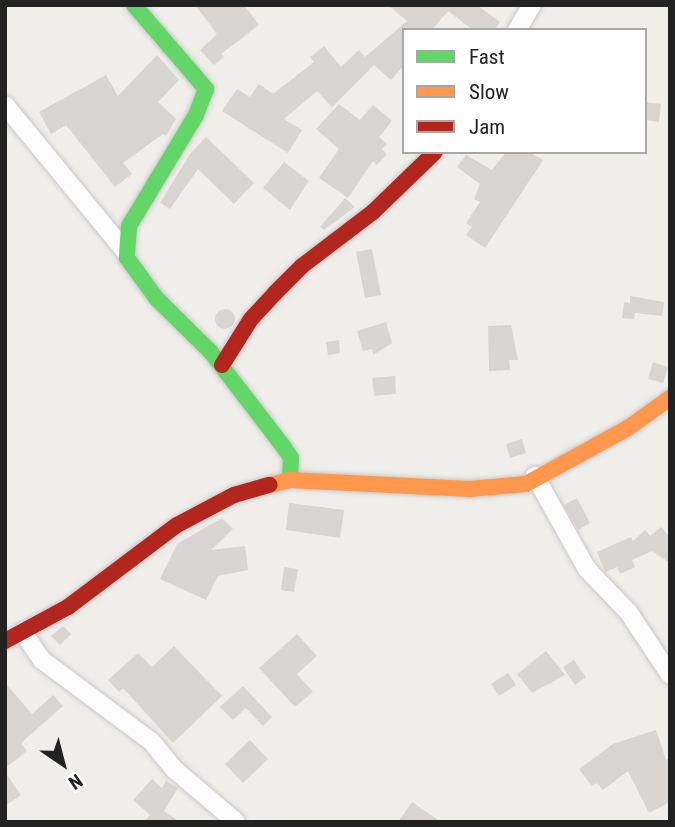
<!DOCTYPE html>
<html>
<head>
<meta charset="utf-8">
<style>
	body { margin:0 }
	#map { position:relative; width:675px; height:827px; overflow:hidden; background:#f0eeeb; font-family:"Roboto Condensed",sans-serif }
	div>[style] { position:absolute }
	.building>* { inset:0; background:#d7d4d2 }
	.round { border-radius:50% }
	.roads { filter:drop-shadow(0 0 2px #c9c8c7) drop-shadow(0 0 2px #c9c8c7) }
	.street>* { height:18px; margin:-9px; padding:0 9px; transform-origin:9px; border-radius:9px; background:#fdfcfc }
	.fast>* { height:16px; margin:-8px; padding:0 8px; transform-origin:8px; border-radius:8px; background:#63d668 }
	.slow>* { height:16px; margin:-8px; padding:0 8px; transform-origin:8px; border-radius:8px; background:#ff974d }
	.jam>* { height:16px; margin:-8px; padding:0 8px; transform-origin:8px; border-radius:8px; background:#b3261e }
	span { translate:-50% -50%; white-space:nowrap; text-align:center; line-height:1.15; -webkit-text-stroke:6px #fff; paint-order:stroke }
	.frame { position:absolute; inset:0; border:7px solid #222; pointer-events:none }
	.legend { position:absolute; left:402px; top:28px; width:245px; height:126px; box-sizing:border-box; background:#fff; border:2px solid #a7a7a7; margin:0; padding:9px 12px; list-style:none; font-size:21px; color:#222 }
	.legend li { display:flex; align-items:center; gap:14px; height:35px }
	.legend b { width:35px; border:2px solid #a7a7a7 }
	.north { position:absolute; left:28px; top:729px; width:70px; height:70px; -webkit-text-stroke:5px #fff; paint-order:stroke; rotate:145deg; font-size:19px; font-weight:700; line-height:28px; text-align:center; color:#222 }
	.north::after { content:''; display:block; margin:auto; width:24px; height:32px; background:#222; clip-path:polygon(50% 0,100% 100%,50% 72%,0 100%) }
</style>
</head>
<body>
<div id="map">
	<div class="building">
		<div style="clip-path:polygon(195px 5px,244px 5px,259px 25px,221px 54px,224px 57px,214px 65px,200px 50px,217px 34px)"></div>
		<div style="clip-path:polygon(388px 5px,477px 5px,500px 22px,494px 30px,473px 30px,448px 11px,432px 30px,404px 30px,404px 65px,391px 80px,374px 65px,332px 107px,317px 91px,284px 119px,302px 130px,288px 153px,222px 111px,237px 89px,250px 97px,259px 84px,273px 94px,314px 62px,310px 57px,324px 46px,341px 67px,359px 50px,365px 57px,407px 21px)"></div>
		<div style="clip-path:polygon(157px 55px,179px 80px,158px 102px,176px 119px,166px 136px,163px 134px,123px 163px,132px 174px,115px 187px,66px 125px,51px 134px,39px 112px,106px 75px,118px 96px)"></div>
		<div style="clip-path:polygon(645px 102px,661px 104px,659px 122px,645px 120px)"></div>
		<div style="clip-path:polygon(339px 104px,360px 120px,373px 105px,392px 121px,379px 137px,387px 144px,382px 149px,387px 154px,377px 165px,373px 161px,348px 198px,319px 178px,339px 149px,316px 129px)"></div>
		<div style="clip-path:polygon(206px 137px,254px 183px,234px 204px,198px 169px,170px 209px,160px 203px,190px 154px)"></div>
		<div style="clip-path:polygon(506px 152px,529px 152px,543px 160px,485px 248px,466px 235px,472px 227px,466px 223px,480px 202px,474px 199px,480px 184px,457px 167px,466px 155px,492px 170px)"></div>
		<div style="clip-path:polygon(284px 162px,309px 181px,290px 210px,263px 188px)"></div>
		<div style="clip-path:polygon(345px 198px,355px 207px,324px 230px,320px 227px)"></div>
		<div style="clip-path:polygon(372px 249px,381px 295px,365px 298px,356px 252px)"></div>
		<div style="clip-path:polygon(630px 296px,664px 302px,662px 316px,635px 313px,634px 319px,622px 318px,624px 302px,630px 303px)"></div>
		<div class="round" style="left:215px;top:309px;width:20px;height:20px"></div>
		<div style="clip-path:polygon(386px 322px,392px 343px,373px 355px,372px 349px,363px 351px,357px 331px)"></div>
		<div style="clip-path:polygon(511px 325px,518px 360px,509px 360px,510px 370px,489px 371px,488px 326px)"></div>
		<div style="clip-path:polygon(339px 340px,340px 353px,328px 355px,326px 342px)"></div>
		<div style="clip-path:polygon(653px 362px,668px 367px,663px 383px,648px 379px)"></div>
		<div style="clip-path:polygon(395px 376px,396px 394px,374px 396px,372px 378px)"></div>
		<div style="clip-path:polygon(522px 439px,526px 453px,510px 458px,506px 444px)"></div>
		<div style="clip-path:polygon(577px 498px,590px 523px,578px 530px,564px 505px)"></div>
		<div style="clip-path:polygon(289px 503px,344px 510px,340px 538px,286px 530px)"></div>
		<div style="clip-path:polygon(222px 518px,233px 529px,211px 550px,245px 546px,248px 570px,218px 576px,206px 600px,160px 579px,177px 544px)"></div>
		<div style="clip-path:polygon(661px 527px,670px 537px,670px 563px,652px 551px,632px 560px,635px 567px,620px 574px,617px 567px,605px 572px,597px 552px,631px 537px,633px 541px,645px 530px,650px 536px)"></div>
		<div style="clip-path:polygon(284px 567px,298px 569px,294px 592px,281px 590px)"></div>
		<div style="clip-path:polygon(63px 626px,71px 634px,60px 645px,51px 636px)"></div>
		<div style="clip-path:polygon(297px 634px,317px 656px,297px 674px,313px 692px,295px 707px,259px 668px)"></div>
		<div style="clip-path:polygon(174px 646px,222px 696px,173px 743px,123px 688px,119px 692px,108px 680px,138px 653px,152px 667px)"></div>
		<div style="clip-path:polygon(546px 651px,565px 675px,532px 693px,517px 674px)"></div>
		<div style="clip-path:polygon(574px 660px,586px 677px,575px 685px,563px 667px)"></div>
		<div style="clip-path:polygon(508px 673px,516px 685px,499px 696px,491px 684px)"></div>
		<div style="clip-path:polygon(5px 683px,32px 714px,53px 695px,63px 706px,21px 743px,27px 751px,5px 768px)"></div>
		<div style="clip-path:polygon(243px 686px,272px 717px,263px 726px,246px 708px,233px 720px,220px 707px)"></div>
		<div style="clip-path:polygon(656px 730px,666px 760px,670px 758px,670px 802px,649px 813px,628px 771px,603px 790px,597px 783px,592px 786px,579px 769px,613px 744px)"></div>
		<div style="clip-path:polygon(250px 740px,268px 759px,243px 783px,225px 764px)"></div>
		<div style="clip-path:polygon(5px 772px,21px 795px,5px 806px)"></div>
		<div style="clip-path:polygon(152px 779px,162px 788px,166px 781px,178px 788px,164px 811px,180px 822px,144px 822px,150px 815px,133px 800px)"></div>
		<div style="clip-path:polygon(412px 802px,441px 822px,398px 822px)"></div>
	</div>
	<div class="roads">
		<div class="street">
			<div style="left:517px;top:30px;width:29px;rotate:-59deg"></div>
			<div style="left:5px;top:105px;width:189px;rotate:50.6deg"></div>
			<div style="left:535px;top:476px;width:107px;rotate:60.8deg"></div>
			<div style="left:587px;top:569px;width:61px;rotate:46.3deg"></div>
			<div style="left:629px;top:613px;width:74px;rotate:56.5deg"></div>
			<div style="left:23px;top:632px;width:34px;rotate:56deg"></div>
			<div style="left:42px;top:660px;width:137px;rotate:36.7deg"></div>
			<div style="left:152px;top:742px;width:36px;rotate:51deg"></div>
			<div style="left:175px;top:770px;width:80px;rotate:40.4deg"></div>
		</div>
		<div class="fast">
			<div style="left:134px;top:5px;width:111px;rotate:49.4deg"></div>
			<div style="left:206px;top:89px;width:28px;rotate:111deg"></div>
			<div style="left:196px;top:115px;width:130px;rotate:121.1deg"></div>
			<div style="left:129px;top:226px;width:32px;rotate:94deg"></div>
			<div style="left:127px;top:258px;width:51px;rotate:53.8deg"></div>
			<div style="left:157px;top:299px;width:74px;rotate:44.5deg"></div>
			<div style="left:210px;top:351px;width:120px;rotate:52.5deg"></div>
			<div style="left:283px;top:446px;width:14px;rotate:56deg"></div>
			<div style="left:291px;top:458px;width:22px;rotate:93deg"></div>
		</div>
		<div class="slow">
			<div style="left:270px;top:485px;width:21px;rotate:-14deg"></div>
			<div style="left:290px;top:480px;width:180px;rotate:2.9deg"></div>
			<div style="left:470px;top:489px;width:56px;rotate:-5.1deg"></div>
			<div style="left:526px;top:484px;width:116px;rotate:-28.8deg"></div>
			<div style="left:628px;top:428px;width:52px;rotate:-35.5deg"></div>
		</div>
		<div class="jam">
			<div style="left:222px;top:365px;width:54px;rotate:-57.8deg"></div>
			<div style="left:251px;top:319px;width:35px;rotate:-47deg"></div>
			<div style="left:275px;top:293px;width:38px;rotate:-45deg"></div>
			<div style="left:302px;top:266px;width:89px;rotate:-37.3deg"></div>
			<div style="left:373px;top:212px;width:86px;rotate:-44.1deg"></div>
			<div style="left:5px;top:641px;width:72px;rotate:-28.4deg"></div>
			<div style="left:68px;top:607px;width:136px;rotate:-37deg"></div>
			<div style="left:177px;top:525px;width:64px;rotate:-27.8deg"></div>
			<div style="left:234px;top:495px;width:37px;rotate:-16deg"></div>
		</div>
	</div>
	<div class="frame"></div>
	<ul class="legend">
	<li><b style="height:9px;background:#63d668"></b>Fast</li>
	<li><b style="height:9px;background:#ff974d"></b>Slow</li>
	<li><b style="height:9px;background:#b3261e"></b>Jam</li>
	</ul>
	<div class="north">N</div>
</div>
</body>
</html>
